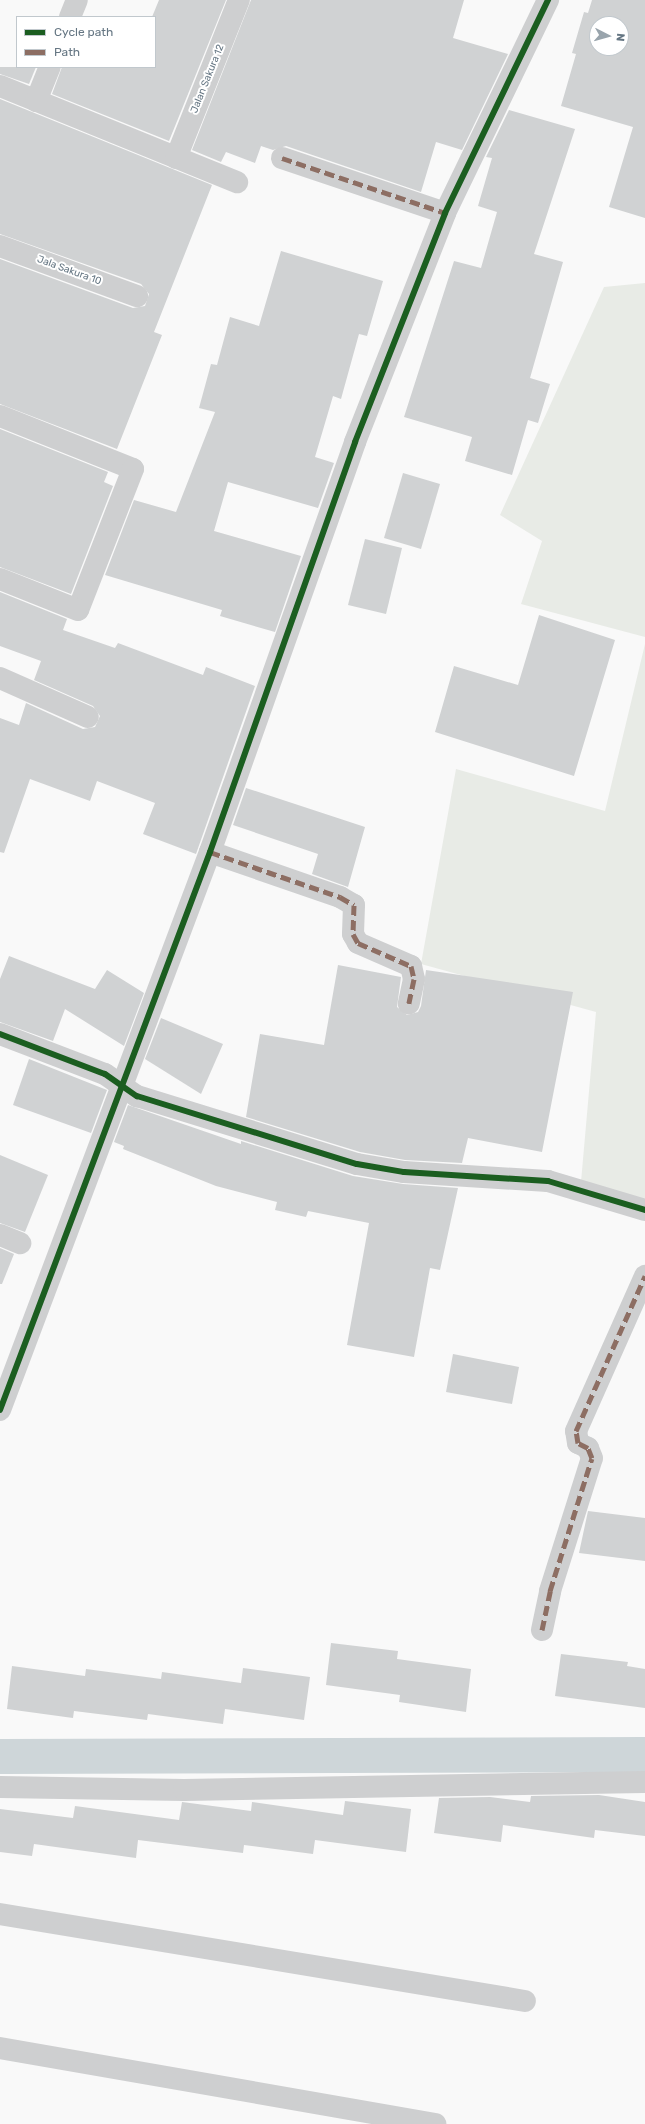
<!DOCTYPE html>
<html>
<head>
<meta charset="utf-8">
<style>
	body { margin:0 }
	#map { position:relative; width:645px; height:2124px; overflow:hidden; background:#f9f9f9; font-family:Rubik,sans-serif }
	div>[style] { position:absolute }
	.green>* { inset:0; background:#e8ebe6 }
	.canal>* { height:35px; margin:-17.5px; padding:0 17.5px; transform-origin:17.5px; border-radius:17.5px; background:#ced6d9 }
	.building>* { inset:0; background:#d0d2d3 }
	.minor>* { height:22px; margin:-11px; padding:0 11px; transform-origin:11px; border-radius:11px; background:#cecfd0 }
	.quiet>* { height:5px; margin-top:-2.5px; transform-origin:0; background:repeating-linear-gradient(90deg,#8d6e63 0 10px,transparent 0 15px) }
	.cycleway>* { height:6px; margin:-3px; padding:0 3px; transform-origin:3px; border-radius:3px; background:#1b5e20 }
	span { translate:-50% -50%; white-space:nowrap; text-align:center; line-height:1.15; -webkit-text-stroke:4px #fff; paint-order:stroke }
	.street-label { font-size:10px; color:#657683 }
	.legend { position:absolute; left:16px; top:16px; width:140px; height:52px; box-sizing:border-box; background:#fff; border:1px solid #c1c8cd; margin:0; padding:5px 7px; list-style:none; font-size:12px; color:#657683 }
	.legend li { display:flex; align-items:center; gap:8px; height:20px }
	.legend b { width:20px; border:1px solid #c1c8cd }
	.north { position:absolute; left:589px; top:16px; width:40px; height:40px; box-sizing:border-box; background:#fff; border:1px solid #c1c8cd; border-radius:50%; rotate:96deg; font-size:11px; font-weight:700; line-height:16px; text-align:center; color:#657683 }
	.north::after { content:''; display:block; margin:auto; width:14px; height:18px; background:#99a4ac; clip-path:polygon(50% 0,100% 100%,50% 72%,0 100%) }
</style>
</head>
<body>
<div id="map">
	<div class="green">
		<div style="clip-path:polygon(645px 283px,645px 637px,521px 604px,542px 541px,500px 515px,604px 287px)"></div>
		<div style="clip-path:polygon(645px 644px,645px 1200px,581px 1182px,596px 1012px,421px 964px,456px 769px,605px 811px)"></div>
	</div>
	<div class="canal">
		<div style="left:0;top:1756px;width:645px;rotate:-0.18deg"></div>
	</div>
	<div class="building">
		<div style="clip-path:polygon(159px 0,226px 0,169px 141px,52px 94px,62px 67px,155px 67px,152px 17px)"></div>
		<div style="clip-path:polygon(251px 0,464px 0,453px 38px,508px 54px,462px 150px,436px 142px,421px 192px,286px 146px,273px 150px,261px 146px,255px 163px,226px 152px,221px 162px,192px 150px)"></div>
		<div style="clip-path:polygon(evenodd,592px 0,645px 0,645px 218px,609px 207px,633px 127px,561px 106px,576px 54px,572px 53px,584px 12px,588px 13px,592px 0,597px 24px,621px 24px,621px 48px,597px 48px,597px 24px)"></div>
		<div style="clip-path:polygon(0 67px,36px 67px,29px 84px,0 74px)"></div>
		<div style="clip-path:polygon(0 99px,212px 185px,154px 332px,162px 335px,117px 449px,0 404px,0 259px,133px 308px,145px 306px,149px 294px,141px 284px,0 234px)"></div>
		<div style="clip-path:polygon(509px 110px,575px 129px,534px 254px,563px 262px,530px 378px,550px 384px,538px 423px,528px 420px,512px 475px,465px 461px,472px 437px,404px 417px,454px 261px,481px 268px,497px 212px,478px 206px,492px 158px,486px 157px)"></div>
		<div style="clip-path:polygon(281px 251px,383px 281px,367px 336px,359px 334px,341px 399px,333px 396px,315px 457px,334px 463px,318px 508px,228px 482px,214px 531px,301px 556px,275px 632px,220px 616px,222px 610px,105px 575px,134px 500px,176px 512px,215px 412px,199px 408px,211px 364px,217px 365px,230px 317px,259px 326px)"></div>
		<div style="clip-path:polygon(0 429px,108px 472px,104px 482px,113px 486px,71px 594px,0 567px)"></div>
		<div style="clip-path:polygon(403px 473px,440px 484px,421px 549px,384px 538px)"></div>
		<div style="clip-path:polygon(365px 539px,402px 548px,386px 614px,348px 605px)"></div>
		<div style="clip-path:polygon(0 592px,67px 619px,63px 630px,115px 648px,118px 643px,203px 675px,206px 667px,255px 686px,196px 854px,143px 834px,155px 803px,97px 781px,90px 801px,30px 779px,4px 853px,0 852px,0 718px,19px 725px,26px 703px,83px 729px,95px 727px,100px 716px,93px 706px,34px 680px,41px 661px,0 646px)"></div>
		<div style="clip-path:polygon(539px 615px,615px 640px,574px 776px,435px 732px,454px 666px,518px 685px)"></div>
		<div style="clip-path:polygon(246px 788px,365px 827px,348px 887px,312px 874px,318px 854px,233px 825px)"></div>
		<div style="clip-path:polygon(9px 956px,95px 989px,107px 970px,144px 993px,124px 1046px,65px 1009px,53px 1041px,0 1022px,0 979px)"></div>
		<div style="clip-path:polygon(338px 965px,401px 977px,397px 1007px,407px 1015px,418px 1012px,421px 1006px,426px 970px,573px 992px,542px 1152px,468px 1138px,462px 1163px,405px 1160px,360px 1152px,246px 1117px,260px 1034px,324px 1045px)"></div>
		<div style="clip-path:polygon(161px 1018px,223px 1044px,201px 1094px,145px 1059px)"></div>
		<div style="clip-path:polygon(29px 1059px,107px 1090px,91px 1133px,13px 1105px)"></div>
		<div style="clip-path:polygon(128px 1105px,241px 1144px,241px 1141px,353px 1176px,403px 1184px,458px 1188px,440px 1270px,430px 1268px,414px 1357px,347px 1345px,369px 1223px,308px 1211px,306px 1217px,275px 1210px,277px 1202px,216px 1186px,123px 1149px,124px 1146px,114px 1142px)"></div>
		<div style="clip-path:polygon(0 1155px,48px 1175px,25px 1232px,0 1223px)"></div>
		<div style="clip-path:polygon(0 1248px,14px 1254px,2px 1284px,0 1284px)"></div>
		<div style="clip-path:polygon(453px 1354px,519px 1367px,512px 1404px,446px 1392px)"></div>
		<div style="clip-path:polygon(588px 1511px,645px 1518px,645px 1561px,579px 1553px)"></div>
		<div style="clip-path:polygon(331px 1643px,398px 1651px,397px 1659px,471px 1669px,466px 1712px,399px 1702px,400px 1695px,326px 1685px)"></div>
		<div style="clip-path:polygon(561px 1654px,628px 1662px,627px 1666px,645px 1669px,645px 1708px,555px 1696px)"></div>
		<div style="clip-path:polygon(12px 1666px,85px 1676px,86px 1669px,161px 1679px,162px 1672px,241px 1683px,243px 1668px,310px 1677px,304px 1720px,225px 1709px,223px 1724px,148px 1714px,147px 1720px,74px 1711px,73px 1718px,7px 1709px)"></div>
		<div style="clip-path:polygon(599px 1795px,645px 1802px,645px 1836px,595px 1830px,594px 1838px,503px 1825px,501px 1842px,434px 1833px,439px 1798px,490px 1797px,530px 1802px,531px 1796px)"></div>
		<div style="clip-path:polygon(345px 1801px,411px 1809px,406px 1852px,315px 1840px,313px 1854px,244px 1845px,243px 1853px,138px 1840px,136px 1858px,34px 1844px,32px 1856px,0 1852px,0 1809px,73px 1818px,75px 1806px,179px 1820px,182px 1802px,251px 1811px,252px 1802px,343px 1815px)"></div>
	</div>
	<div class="minor">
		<div style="left:70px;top:17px;width:18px;rotate:-68deg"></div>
		<div style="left:0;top:86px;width:256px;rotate:22.1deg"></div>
		<div style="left:36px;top:101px;width:37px;rotate:-68deg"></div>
		<div style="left:176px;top:158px;width:170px;rotate:-68.3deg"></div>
		<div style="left:282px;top:158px;width:172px;rotate:18.6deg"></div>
		<div style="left:0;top:246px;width:146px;rotate:20.1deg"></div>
		<div style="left:0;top:416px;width:143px;rotate:21.7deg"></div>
		<div style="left:133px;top:469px;width:151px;rotate:111.3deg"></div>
		<div style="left:78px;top:610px;width:84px;rotate:-158.3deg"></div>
		<div style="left:0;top:678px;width:96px;rotate:23.9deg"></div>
		<div style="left:210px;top:852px;width:138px;rotate:19.1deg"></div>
		<div style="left:340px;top:897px;width:16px;rotate:30deg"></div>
		<div style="left:354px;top:905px;width:29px;rotate:92deg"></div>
		<div style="left:353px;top:934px;width:10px;rotate:61deg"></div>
		<div style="left:358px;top:943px;width:58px;rotate:23.5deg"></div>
		<div style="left:411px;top:966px;width:13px;rotate:77deg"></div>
		<div style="left:414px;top:979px;width:25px;rotate:102deg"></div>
		<div style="left:0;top:1034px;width:112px;rotate:20.9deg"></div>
		<div style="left:105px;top:1074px;width:39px;rotate:35deg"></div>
		<div style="left:137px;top:1096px;width:230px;rotate:17.2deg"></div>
		<div style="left:357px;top:1164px;width:48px;rotate:9.7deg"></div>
		<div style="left:404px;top:1172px;width:144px;rotate:3.6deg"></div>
		<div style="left:548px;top:1181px;width:101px;rotate:16.6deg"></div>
		<div style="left:0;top:1235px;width:22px;rotate:22deg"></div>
		<div style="left:0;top:1410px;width:596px;rotate:-69.38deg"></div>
		<div style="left:210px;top:852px;width:435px;rotate:-70.5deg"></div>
		<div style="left:355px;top:442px;width:246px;rotate:-68.5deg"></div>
		<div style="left:445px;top:213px;width:237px;rotate:-64.2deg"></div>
		<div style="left:542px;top:1630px;width:40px;rotate:-78deg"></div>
		<div style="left:550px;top:1591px;width:139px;rotate:-72.5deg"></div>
		<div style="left:592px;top:1458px;width:11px;rotate:-112deg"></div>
		<div style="left:588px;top:1448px;width:11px;rotate:-153deg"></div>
		<div style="left:578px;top:1443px;width:12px;rotate:-99deg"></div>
		<div style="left:576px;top:1431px;width:170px;rotate:-66deg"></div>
		<div style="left:0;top:1787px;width:184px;rotate:0.9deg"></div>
		<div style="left:184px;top:1790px;width:461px;rotate:-1deg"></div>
		<div style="left:0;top:1914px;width:532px;rotate:9.41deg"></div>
		<div style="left:0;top:2048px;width:442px;rotate:9.9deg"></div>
	</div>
	<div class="quiet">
		<div style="left:282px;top:158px;width:172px;rotate:18.6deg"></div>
		<div style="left:210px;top:852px;width:138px;rotate:19.1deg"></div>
		<div style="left:340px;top:897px;width:16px;rotate:30deg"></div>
		<div style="left:354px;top:905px;width:29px;rotate:92deg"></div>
		<div style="left:353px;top:934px;width:10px;rotate:61deg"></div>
		<div style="left:358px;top:943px;width:58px;rotate:23.5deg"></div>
		<div style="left:411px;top:966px;width:13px;rotate:77deg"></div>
		<div style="left:414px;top:979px;width:25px;rotate:102deg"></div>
		<div style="left:542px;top:1630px;width:40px;rotate:-78deg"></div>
		<div style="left:550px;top:1591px;width:139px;rotate:-72.5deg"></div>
		<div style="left:592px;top:1458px;width:11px;rotate:-112deg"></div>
		<div style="left:588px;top:1448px;width:11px;rotate:-153deg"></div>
		<div style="left:578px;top:1443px;width:12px;rotate:-99deg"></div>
		<div style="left:576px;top:1431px;width:170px;rotate:-66deg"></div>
	</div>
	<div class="cycleway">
		<div style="left:0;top:1034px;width:112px;rotate:20.9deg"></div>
		<div style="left:105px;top:1074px;width:39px;rotate:35deg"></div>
		<div style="left:137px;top:1096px;width:230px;rotate:17.2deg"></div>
		<div style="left:357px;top:1164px;width:48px;rotate:9.7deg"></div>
		<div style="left:404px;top:1172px;width:144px;rotate:3.6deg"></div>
		<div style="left:548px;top:1181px;width:101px;rotate:16.6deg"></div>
		<div style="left:0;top:1410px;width:596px;rotate:-69.38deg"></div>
		<div style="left:210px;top:852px;width:435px;rotate:-70.5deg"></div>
		<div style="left:355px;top:442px;width:246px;rotate:-68.5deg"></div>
		<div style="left:445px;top:213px;width:237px;rotate:-64.2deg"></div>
	</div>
	<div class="street-label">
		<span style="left:208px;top:79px;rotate:-68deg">Jalan Sakura 12</span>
		<span style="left:69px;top:271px;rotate:20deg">Jala Sakura 10</span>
	</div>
	<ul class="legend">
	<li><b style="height:5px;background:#1b5e20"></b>Cycle path</li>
	<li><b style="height:5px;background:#8d6e63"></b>Path</li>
	</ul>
	<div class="north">N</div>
</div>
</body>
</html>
